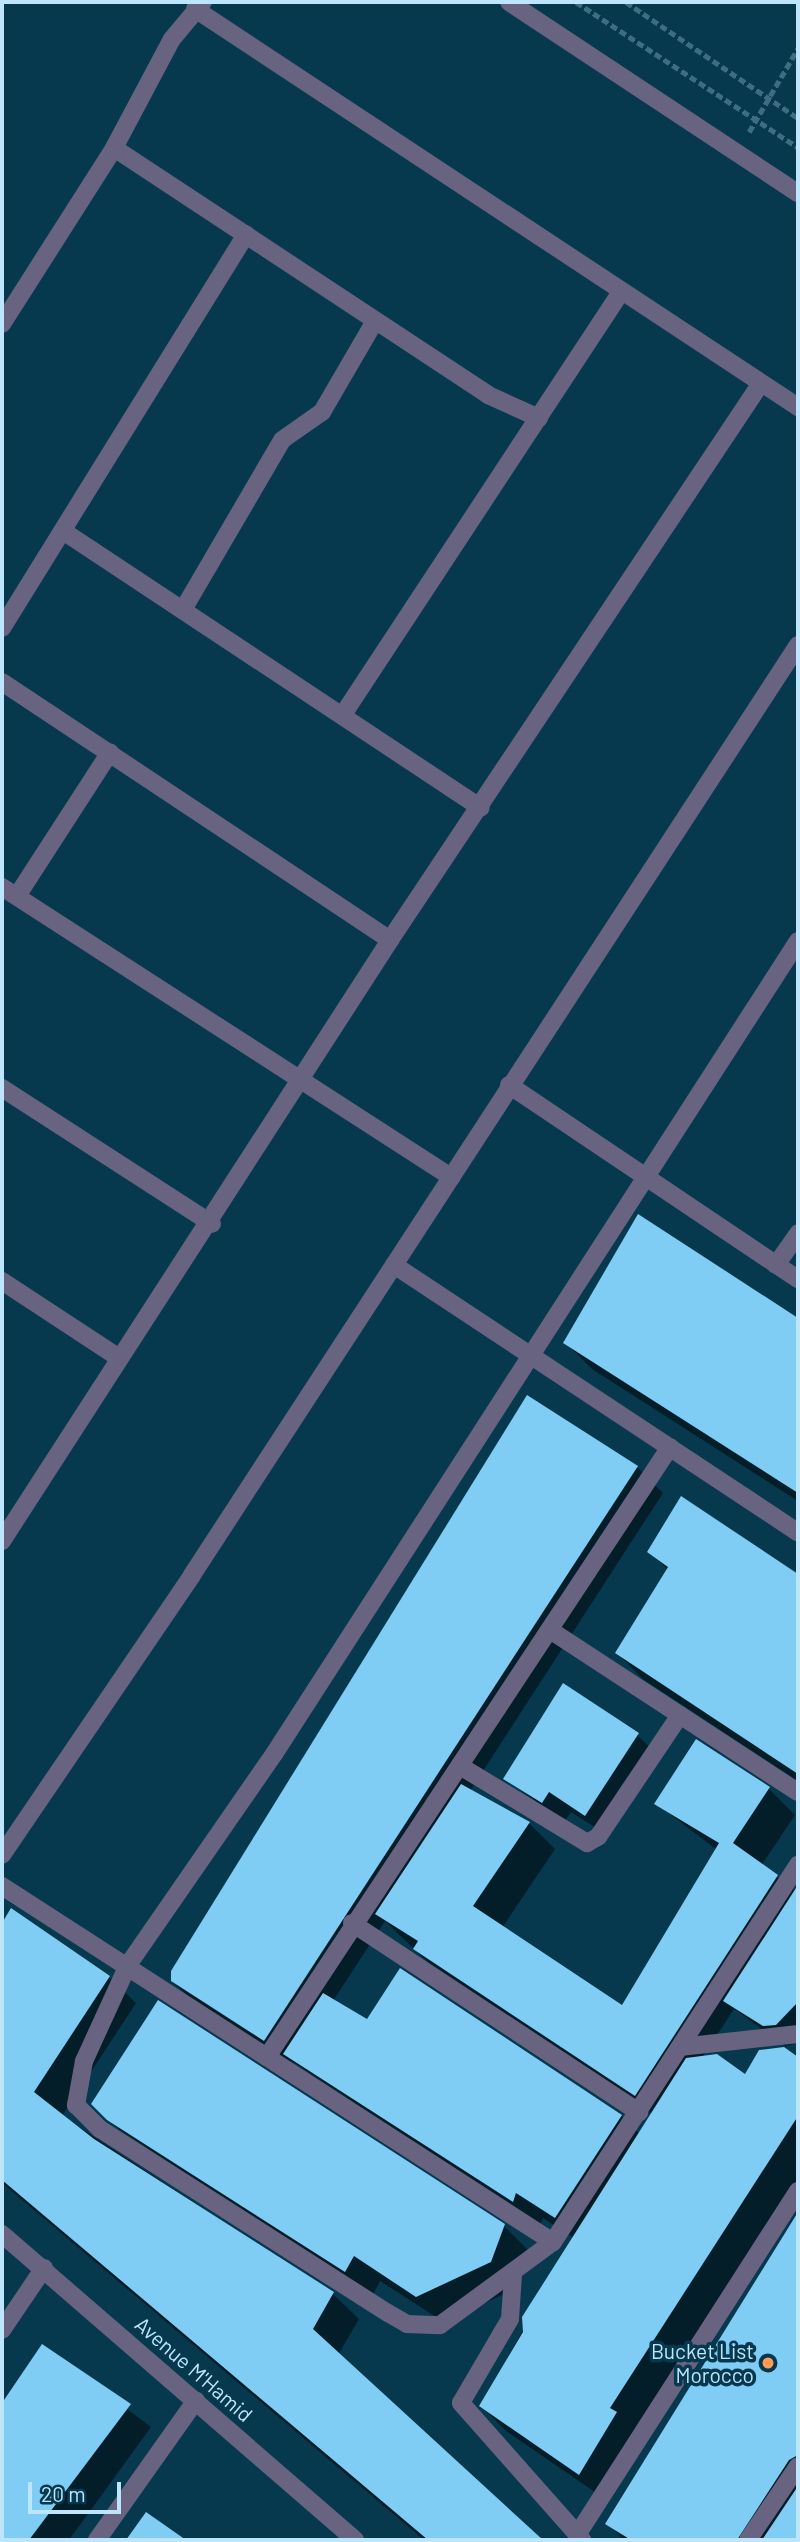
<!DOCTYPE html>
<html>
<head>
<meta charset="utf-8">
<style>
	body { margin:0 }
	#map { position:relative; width:800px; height:2542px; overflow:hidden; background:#06384e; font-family:Barlow,sans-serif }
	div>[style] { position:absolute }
	.shadow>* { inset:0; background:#0007 }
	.building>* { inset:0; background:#7fccf5 }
	.path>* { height:4.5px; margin-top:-2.25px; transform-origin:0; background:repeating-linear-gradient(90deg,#3e6d83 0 7px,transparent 0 10.5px) }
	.minor>* { height:18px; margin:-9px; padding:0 9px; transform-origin:9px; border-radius:9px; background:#686380 }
	.dots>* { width:19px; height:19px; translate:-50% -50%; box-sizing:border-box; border:4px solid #06384e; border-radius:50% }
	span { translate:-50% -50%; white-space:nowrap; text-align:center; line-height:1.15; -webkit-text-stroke:7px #06384e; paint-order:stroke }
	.poi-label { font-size:21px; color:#bde5fb }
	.right { translate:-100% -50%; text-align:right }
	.street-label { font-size:21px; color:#bde5fb }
	.frame { position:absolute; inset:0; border:4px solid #bde5fb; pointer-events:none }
	.scale { position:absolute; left:28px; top:2482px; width:93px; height:32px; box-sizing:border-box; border:4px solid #bde5fb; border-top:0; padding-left:9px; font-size:21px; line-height:24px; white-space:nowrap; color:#bde5fb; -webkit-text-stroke:5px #06384e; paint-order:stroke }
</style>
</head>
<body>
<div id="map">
	<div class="shadow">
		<div style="clip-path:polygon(638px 1216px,798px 1320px,798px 1501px,592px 1369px,565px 1342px)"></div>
		<div style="clip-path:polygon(evenodd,637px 1467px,663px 1493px,470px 1791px,529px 1823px,555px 1849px,502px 1928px,623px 2007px,717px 1850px,657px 1804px,768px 1788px,795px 1815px,761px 1866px,798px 1892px,798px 2043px,785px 2046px,734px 2009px,702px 2058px,746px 2077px,783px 2049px,798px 2059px,798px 2180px,635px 2433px,605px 2499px,506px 2431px,481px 2406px,574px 2238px,543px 2218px,539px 2227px,293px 2062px,290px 2066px,199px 2007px,172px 1981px,637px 1467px,385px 1921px,441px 1975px,652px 2114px,640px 2134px,621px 2116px,367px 2022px,333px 2001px,385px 1921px)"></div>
		<div style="clip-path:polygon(681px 1499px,798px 1576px,798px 1781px,643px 1679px,617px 1653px,668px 1570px,649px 1551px)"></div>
		<div style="clip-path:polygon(637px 1735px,658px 1755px,607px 1835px,571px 1812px,564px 1822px,506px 1779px)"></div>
		<div style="clip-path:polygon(11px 1910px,109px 1977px,136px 2003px,62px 2116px,332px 2293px,359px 2319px,338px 2355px,540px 2540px,424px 2540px,2px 2183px,2px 1926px)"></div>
		<div style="clip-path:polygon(93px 2104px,504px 2226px,530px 2252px,517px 2288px,444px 2322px,380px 2281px,372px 2297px,120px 2130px)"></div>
		<div style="clip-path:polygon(798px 2212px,798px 2540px,624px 2540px,607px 2523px)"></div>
		<div style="clip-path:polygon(43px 2346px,151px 2427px,69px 2540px,2px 2540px,2px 2406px)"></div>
	</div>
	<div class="building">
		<div style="clip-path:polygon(638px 1214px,798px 1318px,798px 1493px,563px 1343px)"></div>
		<div style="clip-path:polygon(527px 1395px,638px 1466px,264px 2041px,171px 1981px,171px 1971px)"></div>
		<div style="clip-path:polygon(681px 1496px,798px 1574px,798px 1774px,615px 1653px,668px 1567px,647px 1552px)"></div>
		<div style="clip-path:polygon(563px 1683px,639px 1733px,585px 1816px,549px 1792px,542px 1803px,503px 1779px)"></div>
		<div style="clip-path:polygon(696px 1739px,770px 1787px,733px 1843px,778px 1875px,635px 2096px,413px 1949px,418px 1941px,375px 1914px,461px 1784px,530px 1822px,473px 1906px,622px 2005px,719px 1843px,654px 1804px)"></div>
		<div style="clip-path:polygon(796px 1888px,798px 2002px,776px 2025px,763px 2026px,723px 2001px)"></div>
		<div style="clip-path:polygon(11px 1908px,110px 1976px,34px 2092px,94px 2139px,334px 2292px,313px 2329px,543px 2540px,428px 2540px,2px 2180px,2px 1923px)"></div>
		<div style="clip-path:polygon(400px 1968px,622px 2115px,555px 2218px,516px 2193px,513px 2202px,283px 2054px,323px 1993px,367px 2019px)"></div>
		<div style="clip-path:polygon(158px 2000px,505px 2224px,491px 2262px,416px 2297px,354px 2256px,345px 2272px,107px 2120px,91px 2104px)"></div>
		<div style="clip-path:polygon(784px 2047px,798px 2057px,798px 2116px,610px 2408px,617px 2412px,579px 2475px,479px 2406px,523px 2332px,522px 2317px,686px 2058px,717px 2054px,745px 2074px,759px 2050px)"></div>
		<div style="clip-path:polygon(798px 2212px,798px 2455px,789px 2460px,737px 2540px,631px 2540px,605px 2524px)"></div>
		<div style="clip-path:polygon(42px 2344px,131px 2404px,29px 2540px,2px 2540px,2px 2403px)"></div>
		<div style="clip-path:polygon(798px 2486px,798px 2540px,762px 2540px)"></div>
		<div style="clip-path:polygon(146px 2512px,186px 2540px,126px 2540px)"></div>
	</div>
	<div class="path">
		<div style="left:576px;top:2px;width:265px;rotate:33.2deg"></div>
		<div style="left:626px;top:2px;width:207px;rotate:34deg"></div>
		<div style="left:749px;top:132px;width:97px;rotate:-59.7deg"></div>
	</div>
	<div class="minor">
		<div style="left:509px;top:2px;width:346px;rotate:33.5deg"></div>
		<div style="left:195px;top:9px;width:723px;rotate:33.43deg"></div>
		<div style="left:114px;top:148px;width:448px;rotate:33.4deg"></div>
		<div style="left:488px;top:395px;width:56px;rotate:24.3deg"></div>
		<div style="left:2px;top:324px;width:209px;rotate:-57.5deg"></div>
		<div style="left:114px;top:148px;width:123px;rotate:-62deg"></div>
		<div style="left:172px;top:39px;width:48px;rotate:-50deg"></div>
		<div style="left:63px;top:531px;width:501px;rotate:33.53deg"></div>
		<div style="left:184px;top:608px;width:194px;rotate:-59.7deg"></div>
		<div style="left:282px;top:440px;width:49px;rotate:-35deg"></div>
		<div style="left:322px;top:412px;width:105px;rotate:-59.8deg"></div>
		<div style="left:2px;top:628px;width:463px;rotate:-58.2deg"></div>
		<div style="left:2px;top:682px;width:466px;rotate:33.6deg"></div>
		<div style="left:344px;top:713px;width:500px;rotate:-56.66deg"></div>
		<div style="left:2px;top:887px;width:535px;rotate:32.86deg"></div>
		<div style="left:17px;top:896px;width:171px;rotate:-57.1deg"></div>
		<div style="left:798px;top:941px;width:967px;rotate:122.8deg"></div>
		<div style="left:274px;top:1754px;width:257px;rotate:124.7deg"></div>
		<div style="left:128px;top:1965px;width:106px;rotate:114.6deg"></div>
		<div style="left:84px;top:2061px;width:45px;rotate:100.3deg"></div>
		<div style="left:76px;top:2105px;width:34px;rotate:45deg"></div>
		<div style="left:100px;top:2129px;width:342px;rotate:32.6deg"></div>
		<div style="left:388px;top:2313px;width:22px;rotate:30deg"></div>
		<div style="left:407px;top:2324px;width:33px;rotate:2deg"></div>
		<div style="left:440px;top:2325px;width:140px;rotate:-36.3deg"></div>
		<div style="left:553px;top:2242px;width:450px;rotate:-57deg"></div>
		<div style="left:509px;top:1085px;width:348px;rotate:33.9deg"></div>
		<div style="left:2px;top:1088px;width:250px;rotate:32.9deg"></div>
		<div style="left:394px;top:1265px;width:484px;rotate:33.5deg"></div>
		<div style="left:776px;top:1265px;width:39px;rotate:-55deg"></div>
		<div style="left:2px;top:1281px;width:140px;rotate:33.3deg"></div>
		<div style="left:2px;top:1541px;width:715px;rotate:-57.15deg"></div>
		<div style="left:390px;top:940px;width:669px;rotate:-56.33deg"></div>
		<div style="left:550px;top:1630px;width:296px;rotate:33.2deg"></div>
		<div style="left:460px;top:1766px;width:149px;rotate:31.2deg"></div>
		<div style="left:587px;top:1843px;width:13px;rotate:-29deg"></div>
		<div style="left:598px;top:1837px;width:147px;rotate:-56.1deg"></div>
		<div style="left:2px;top:1855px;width:338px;rotate:-55.8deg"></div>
		<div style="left:192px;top:1575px;width:1110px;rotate:-56.91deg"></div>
		<div style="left:2px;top:1886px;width:656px;rotate:32.87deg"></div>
		<div style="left:352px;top:1923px;width:344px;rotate:33.4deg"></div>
		<div style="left:680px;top:2047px;width:119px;rotate:-6.3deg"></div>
		<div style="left:267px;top:2057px;width:731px;rotate:-56.55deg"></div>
		<div style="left:2px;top:2234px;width:467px;rotate:40.9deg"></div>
		<div style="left:513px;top:2275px;width:44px;rotate:93.9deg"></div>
		<div style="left:510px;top:2319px;width:97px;rotate:120.3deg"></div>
		<div style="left:461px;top:2403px;width:183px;rotate:48.5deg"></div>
		<div style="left:2px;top:2330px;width:75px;rotate:-55.9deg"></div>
		<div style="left:577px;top:2535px;width:409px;rotate:-57.3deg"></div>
		<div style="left:97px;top:2540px;width:171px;rotate:-54.7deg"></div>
		<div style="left:748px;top:2540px;width:89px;rotate:-56deg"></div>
	</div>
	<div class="dots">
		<div style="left:768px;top:2363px;background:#fe9b58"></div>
	</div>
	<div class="poi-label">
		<span class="right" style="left:754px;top:2363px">Bucket List<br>Morocco</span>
	</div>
	<div class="street-label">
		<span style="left:194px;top:2369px;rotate:41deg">Avenue M'Hamid</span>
	</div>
	<div class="frame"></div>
	<div class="scale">20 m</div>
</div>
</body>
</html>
